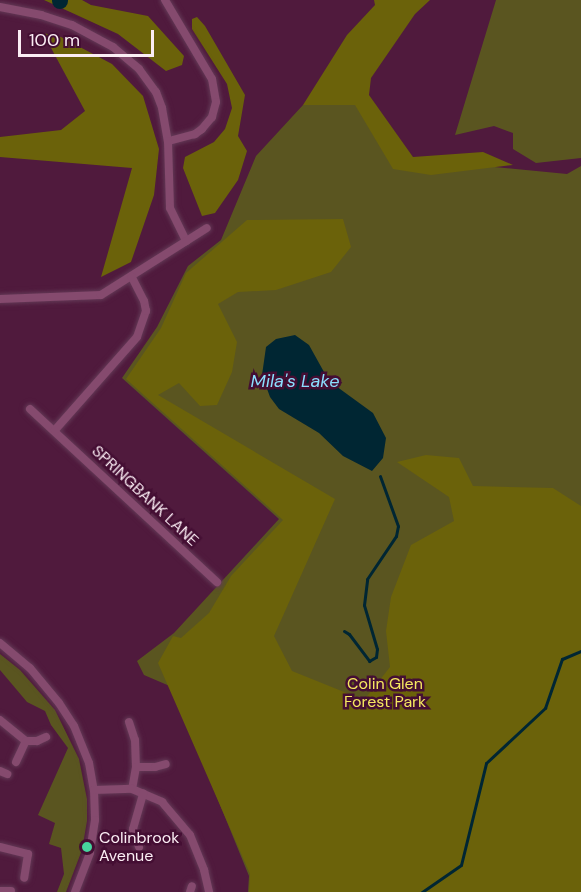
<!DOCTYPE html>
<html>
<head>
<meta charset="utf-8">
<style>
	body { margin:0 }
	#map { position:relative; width:581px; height:892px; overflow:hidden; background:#501a3d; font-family:"DM Sans",sans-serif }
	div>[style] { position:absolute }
	.green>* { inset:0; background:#5a5520 }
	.forest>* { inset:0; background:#6b620a }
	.water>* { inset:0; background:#002633 }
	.stream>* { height:3px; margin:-1.5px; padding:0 1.5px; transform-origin:1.5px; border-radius:1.5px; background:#002633 }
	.river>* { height:16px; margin:-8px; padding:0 8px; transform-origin:8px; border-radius:8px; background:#002633 }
	.roads { filter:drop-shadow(0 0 2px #633956) drop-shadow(0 0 2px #633956) }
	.minor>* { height:8px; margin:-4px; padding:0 4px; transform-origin:4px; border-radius:4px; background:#854a6e }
	.dots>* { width:16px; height:16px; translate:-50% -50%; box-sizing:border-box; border:3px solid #440e33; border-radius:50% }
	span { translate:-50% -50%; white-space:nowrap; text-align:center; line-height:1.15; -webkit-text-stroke:5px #440e33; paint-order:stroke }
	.street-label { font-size:16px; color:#fbedf4 }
	.park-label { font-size:16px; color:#f5e860 }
	.poi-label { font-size:16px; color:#fbedf4 }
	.left { translate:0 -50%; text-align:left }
	.water-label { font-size:18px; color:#8bdfff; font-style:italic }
	.scale { position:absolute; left:18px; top:30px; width:136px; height:27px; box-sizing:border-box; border:3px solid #fbedf4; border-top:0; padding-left:8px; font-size:18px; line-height:21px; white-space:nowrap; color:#fbedf4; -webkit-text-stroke:4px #440e33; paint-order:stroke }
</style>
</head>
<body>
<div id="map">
	<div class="green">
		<div style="clip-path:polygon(496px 0,581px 0,581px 158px,536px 163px,513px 149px,513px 133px,494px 126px,455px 135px)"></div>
		<div style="clip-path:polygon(360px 93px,411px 159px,567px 174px,581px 166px,581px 892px,248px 892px,249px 876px,172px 687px,144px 675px,137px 661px,174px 633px,279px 519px,122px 378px,157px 327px,188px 266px,221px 240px,256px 156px,303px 105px)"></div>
		<div style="clip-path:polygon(0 654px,20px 670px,55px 710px,79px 759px,87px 799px,87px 821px,82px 850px,66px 892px,57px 892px,64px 874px,61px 848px,49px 844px,55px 823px,38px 815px,68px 748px,51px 725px,45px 711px,27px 702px,0 670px)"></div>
	</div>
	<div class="forest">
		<div style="clip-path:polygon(44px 0,82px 0,91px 5px,148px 16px,184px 56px,182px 65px,166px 71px,118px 34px)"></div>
		<div style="clip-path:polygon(374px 0,430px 0,415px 14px,371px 78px,369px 95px,413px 157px,483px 152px,513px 165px,431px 175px,393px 169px,355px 105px,303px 105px,347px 35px,375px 5px)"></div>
		<div style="clip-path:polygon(197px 17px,205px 26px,245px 95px,238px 136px,247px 151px,238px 180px,215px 213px,202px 216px,183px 168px,185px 157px,214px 142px,225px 129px,232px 108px,227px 84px,192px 29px,192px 19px)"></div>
		<div style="clip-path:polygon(43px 33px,61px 37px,112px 64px,143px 96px,159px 149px,154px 195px,131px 262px,101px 277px,132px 168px,0 157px,0 137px,61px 130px,85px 111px)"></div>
		<div style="clip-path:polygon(343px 219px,351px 247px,331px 272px,276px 290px,238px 292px,218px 304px,237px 342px,232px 372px,217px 405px,200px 406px,179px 383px,158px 395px,335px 499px,274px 636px,292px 671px,364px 700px,390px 667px,386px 631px,391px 597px,411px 545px,454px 521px,449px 497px,397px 462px,426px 455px,459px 458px,473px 486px,553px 488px,581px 506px,581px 892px,249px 892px,250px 874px,158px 663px,173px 636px,181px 638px,209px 613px,231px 576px,283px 520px,126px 379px,161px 328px,186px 273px,247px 220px)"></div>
	</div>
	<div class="water">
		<div style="clip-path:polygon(295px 335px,309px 345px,329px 381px,373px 413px,386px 438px,383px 458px,372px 471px,343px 456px,319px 433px,279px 409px,270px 397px,262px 375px,266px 347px,276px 339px)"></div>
	</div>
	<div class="stream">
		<div style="left:344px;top:631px;width:6px;rotate:31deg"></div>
		<div style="left:349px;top:634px;width:34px;rotate:53deg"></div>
		<div style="left:369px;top:661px;width:8px;rotate:-30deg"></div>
		<div style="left:376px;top:657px;width:8px;rotate:-83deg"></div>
		<div style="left:377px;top:649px;width:46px;rotate:-106.5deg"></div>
		<div style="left:364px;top:605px;width:26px;rotate:-83deg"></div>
		<div style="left:367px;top:579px;width:52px;rotate:-56deg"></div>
		<div style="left:396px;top:536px;width:10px;rotate:-79deg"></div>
		<div style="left:398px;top:526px;width:53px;rotate:-109.8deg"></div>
		<div style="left:422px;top:892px;width:47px;rotate:-34.7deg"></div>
		<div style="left:461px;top:865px;width:105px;rotate:-76.2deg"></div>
		<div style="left:486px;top:763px;width:81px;rotate:-43deg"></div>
		<div style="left:545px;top:708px;width:52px;rotate:-70.9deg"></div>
		<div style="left:562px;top:659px;width:21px;rotate:-23deg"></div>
	</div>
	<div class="river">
		<div style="left:60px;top:1px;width:1px;rotate:-90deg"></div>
	</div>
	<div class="roads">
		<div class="minor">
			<div style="left:165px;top:0;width:92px;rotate:59.3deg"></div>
			<div style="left:212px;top:79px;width:23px;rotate:80deg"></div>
			<div style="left:216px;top:102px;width:16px;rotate:105deg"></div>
			<div style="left:212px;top:117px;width:16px;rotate:130deg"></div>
			<div style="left:202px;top:129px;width:9px;rotate:144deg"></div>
			<div style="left:195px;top:134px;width:28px;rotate:165deg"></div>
			<div style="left:0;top:7px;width:42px;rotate:11deg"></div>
			<div style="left:41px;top:15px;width:33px;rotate:18deg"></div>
			<div style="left:72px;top:25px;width:47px;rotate:28.2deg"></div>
			<div style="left:113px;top:47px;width:34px;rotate:40deg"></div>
			<div style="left:139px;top:69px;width:29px;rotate:54deg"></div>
			<div style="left:156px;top:92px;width:17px;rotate:69deg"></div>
			<div style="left:162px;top:108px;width:34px;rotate:80deg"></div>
			<div style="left:168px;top:141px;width:67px;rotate:88.3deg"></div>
			<div style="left:170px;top:208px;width:37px;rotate:64deg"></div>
			<div style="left:0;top:299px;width:101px;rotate:-2.3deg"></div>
			<div style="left:101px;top:295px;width:125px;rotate:-32.3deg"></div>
			<div style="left:30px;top:409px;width:255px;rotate:42.8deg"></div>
			<div style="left:55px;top:430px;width:124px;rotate:-48.6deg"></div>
			<div style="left:137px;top:337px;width:28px;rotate:-71deg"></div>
			<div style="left:146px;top:311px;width:10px;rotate:-101deg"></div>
			<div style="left:144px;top:301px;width:27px;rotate:-117deg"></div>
			<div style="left:0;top:643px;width:39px;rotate:40deg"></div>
			<div style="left:30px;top:668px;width:45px;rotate:50.4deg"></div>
			<div style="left:59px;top:703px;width:27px;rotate:57deg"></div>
			<div style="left:74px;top:726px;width:40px;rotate:68deg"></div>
			<div style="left:89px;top:763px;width:27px;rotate:80deg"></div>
			<div style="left:94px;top:790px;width:30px;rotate:88deg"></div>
			<div style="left:95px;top:820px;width:33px;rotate:99deg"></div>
			<div style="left:90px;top:853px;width:42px;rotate:111deg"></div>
			<div style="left:0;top:720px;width:33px;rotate:39deg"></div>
			<div style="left:26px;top:741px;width:11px"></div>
			<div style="left:37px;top:741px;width:10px;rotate:-24deg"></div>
			<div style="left:129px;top:722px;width:19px;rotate:72deg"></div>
			<div style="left:135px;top:740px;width:27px;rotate:88deg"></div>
			<div style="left:136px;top:767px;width:22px;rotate:100deg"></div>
			<div style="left:16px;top:762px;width:23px;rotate:-65deg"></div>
			<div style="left:136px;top:767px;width:19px"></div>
			<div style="left:155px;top:767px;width:11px;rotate:-15deg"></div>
			<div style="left:0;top:771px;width:8px;rotate:23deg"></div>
			<div style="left:94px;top:790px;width:38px;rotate:-2deg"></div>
			<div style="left:132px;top:789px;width:33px;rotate:23deg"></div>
			<div style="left:162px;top:802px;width:43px;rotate:49.7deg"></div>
			<div style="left:190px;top:835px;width:38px;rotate:68deg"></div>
			<div style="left:204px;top:870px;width:23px;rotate:77deg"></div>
			<div style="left:0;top:847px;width:29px;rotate:14deg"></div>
			<div style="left:28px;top:854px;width:24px;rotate:99deg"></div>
			<div style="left:139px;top:847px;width:19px;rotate:-108deg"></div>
			<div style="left:133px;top:829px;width:37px;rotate:-74deg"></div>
			<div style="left:0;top:891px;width:11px"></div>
			<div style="left:190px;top:892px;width:6px;rotate:-72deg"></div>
		</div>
	</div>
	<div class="dots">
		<div style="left:87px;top:847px;background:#47d49e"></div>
	</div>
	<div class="street-label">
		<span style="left:145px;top:496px;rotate:43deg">SPRINGBANK LANE</span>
	</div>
	<div class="park-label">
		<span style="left:385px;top:693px">Colin Glen<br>Forest Park</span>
	</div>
	<div class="poi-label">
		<span class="left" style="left:99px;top:847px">Colinbrook<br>Avenue</span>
	</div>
	<div class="water-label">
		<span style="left:295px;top:381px">Mila's Lake</span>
	</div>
	<div class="scale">100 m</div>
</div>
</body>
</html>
